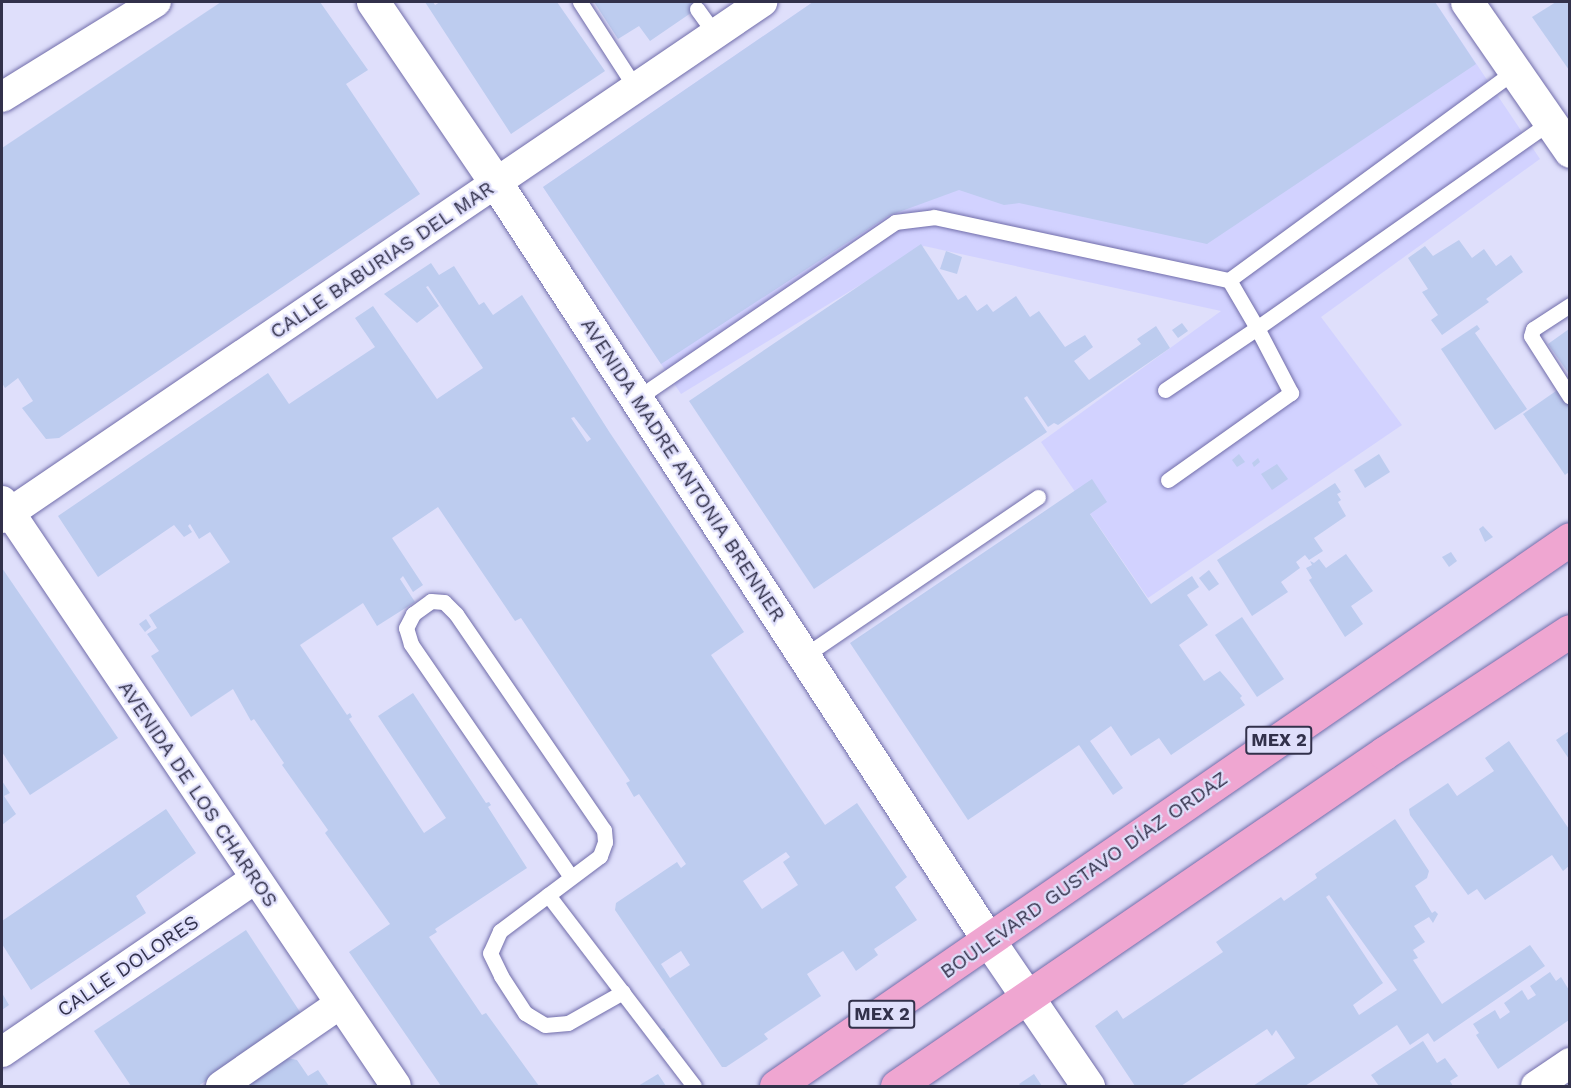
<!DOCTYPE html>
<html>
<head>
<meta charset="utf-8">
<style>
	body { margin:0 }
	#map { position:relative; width:1571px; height:1088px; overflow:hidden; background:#dfdffb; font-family:"Work Sans",sans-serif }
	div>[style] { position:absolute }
	.built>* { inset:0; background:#d2d2ff }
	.building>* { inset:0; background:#bdccef }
	.roads { filter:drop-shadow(0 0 2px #716daa) drop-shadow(0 0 2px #716daa) }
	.service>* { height:15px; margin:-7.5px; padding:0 7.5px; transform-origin:7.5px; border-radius:7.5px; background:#fff }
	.minor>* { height:30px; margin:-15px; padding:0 15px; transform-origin:15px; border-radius:15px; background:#fff }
	.tertiary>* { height:33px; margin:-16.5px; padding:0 16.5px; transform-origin:16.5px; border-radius:16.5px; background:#fff }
	.primary>* { height:33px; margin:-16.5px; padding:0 16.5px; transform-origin:16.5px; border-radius:16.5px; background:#efa6d1 }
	span { translate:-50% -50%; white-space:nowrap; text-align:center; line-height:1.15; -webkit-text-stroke:4.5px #dfdffb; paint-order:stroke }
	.shield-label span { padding:2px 4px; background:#dfdffb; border:2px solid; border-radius:4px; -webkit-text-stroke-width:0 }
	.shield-label { font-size:18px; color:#32314b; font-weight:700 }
	.street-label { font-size:20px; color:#32314b }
	.frame { position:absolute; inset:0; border:3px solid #32314b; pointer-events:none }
</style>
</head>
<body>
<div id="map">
	<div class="built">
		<div style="clip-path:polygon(813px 2px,1435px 2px,1540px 159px,1321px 317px,1402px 425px,1148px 598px,1041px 442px,1221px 311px,924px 246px,681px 394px,543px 187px)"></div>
	</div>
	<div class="building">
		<div style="clip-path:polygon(221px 2px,320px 2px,368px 70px,346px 84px,420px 194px,59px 438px,46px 439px,22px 408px,33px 401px,18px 378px,5px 388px,2px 383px,2px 148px)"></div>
		<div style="clip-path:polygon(425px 2px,433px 2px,435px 5px,440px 2px,557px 2px,605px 71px,511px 134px)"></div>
		<div style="clip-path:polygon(594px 2px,703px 2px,704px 4px,650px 41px,639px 26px,618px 39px)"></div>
		<div style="clip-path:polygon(813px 2px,1435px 2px,1476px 64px,1207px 244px,1019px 203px,1004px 205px,959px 190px,888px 216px,661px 364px,543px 187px)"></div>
		<div style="clip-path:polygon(1556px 2px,1569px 2px,1569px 70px,1532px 17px)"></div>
		<div style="clip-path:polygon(1459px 240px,1472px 258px,1484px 249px,1496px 266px,1511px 255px,1523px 272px,1486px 299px,1489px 302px,1442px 335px,1431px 320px,1438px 315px,1422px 292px,1428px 289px,1408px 258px,1425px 246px,1433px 256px)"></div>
		<div style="clip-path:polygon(921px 244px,958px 300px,966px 295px,977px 311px,987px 304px,993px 312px,1016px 296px,1030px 317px,1039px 311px,1065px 347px,1085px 335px,1093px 347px,1074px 361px,1089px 380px,1141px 344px,1137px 339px,1156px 326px,1170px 348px,1058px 425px,1054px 423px,1048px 427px,1027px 396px,1024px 398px,1047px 432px,814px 589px,689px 401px)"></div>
		<div style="clip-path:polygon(946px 251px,962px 257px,957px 274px,940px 269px)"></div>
		<div style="clip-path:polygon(evenodd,431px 263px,439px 275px,454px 266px,479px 305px,484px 302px,493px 315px,522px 295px,610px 433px,744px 632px,711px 655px,825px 825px,857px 803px,907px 877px,895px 887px,917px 920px,874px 949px,878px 955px,856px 971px,843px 951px,807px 974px,821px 996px,764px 1034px,768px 1039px,726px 1067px,722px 1067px,615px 910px,616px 903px,677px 862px,681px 868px,686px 864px,639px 794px,634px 797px,626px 783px,630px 781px,521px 618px,515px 621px,438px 507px,392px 538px,423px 585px,413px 592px,403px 576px,400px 579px,415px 602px,377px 626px,363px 603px,300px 645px,347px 715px,350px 713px,352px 717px,349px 719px,424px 833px,446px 818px,378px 716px,413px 693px,486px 803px,489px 802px,491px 805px,488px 807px,527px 868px,435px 929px,437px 932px,429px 937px,482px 1015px,486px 1013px,539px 1086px,441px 1086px,349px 952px,390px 924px,325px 833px,328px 830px,282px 765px,284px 763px,254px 719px,251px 721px,233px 689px,191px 717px,151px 656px,159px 651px,147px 634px,157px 628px,149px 615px,230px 562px,210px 532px,199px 539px,190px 524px,188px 526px,192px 532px,184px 537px,174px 525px,98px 577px,58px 516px,268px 373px,289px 404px,375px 347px,355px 318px,373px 306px,437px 399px,483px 368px,428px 286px,426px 287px,439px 306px,417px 323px,384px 294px,431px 263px,574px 417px,591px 439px,587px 442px,571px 418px,574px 417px,431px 263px,786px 852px,790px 857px,783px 862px,798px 885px,762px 909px,743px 881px,786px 852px,431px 263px,681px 951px,690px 965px,670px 978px,661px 964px,681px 951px)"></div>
		<div style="clip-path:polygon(1182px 323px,1188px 331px,1178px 338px,1172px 330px)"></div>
		<div style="clip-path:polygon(1477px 325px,1480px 329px,1475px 333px,1527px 409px,1495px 430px,1441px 349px)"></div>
		<div style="clip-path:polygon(1569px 329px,1569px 374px,1548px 344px)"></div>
		<div style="clip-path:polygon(1569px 382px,1569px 472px,1565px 475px,1523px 414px)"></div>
		<div style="clip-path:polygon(1239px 454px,1245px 462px,1237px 467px,1232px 460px)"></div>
		<div style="clip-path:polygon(1379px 454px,1390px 472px,1365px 488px,1354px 470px)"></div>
		<div style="clip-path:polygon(1258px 458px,1260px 462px,1254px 467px,1252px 463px)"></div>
		<div style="clip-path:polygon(1277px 464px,1288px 479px,1272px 490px,1261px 474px)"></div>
		<div style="clip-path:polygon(1092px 479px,1107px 502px,1090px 514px,1151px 604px,1192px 576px,1199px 587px,1187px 595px,1208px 625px,1179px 645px,1204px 681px,1220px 671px,1242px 696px,1240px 698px,1245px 705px,1171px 755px,1159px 738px,1131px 756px,1111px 726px,1090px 741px,1123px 788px,1113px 795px,1079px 745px,968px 820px,850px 643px)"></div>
		<div style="clip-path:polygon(1335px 483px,1341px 492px,1337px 494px,1341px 500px,1338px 502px,1346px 516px,1314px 538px,1323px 551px,1309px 560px,1305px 555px,1296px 562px,1300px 568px,1281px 582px,1288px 592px,1252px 616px,1217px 560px)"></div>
		<div style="clip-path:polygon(1483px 526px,1493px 537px,1485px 542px,1479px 529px)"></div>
		<div style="clip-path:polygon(1451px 552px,1457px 561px,1449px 567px,1442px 557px)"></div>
		<div style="clip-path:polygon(1346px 554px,1373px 591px,1351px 606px,1363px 624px,1345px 637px,1309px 580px,1312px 578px,1306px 568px,1312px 565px,1310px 561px,1314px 563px,1319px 559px,1326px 568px)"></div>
		<div style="clip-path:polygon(2px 568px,118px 738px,30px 795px,2px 752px)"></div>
		<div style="clip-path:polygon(1209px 570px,1219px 584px,1209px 591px,1199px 578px)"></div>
		<div style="clip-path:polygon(1242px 617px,1284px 679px,1257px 697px,1215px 635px)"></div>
		<div style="clip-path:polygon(146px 619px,151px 627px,145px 632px,139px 624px)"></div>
		<div style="clip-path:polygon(1569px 731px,1569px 759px,1556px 740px)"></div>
		<div style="clip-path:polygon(1509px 741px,1569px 829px,1569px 866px,1563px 871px,1552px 855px,1485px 900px,1477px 889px,1468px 895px,1410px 815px,1409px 809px,1448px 783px,1457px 796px,1494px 771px,1485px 758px)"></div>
		<div style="clip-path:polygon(2px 781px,10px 793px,4px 796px,16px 814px,2px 825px)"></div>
		<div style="clip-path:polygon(166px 809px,196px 853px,136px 896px,146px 913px,31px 990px,2px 944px,2px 921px)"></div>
		<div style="clip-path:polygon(evenodd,1395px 819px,1429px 871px,1427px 878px,1415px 886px,1432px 913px,1435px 911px,1438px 914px,1433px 923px,1429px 917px,1414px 926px,1425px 942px,1413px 950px,1418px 958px,1413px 960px,1442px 1004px,1530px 945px,1545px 966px,1434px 1042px,1428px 1033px,1410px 1045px,1397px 1025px,1305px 1086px,1253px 1086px,1295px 1058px,1276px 1030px,1272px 1036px,1267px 1029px,1181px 1086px,1135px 1086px,1095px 1026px,1117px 1010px,1123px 1019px,1223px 952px,1216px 942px,1281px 897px,1284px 901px,1317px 878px,1315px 874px,1395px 819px,1329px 895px,1397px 990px,1359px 1015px,1353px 1005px,1383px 983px,1326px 897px,1329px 895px)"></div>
		<div style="clip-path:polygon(246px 930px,304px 1018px,198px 1086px,131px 1086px,94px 1031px)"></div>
		<div style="clip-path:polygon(1550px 972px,1556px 981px,1561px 977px,1569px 990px,1569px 1020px,1498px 1069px,1476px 1035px,1479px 1033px,1473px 1024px,1495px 1010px,1500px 1019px,1510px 1012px,1504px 1003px,1522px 990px,1528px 1000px,1536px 995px,1530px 986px)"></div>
		<div style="clip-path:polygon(2px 993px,9px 1005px,2px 1010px)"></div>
		<div style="clip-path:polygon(664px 1028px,670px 1037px,662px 1041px,657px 1032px)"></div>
		<div style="clip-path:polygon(1423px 1041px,1437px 1063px,1445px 1058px,1458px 1076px,1450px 1081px,1453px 1086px,1379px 1086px,1371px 1075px)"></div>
		<div style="clip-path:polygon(282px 1057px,297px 1060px,308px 1076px,318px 1070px,329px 1086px,237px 1086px)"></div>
		<div style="clip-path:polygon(658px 1074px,666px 1086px,638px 1086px)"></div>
		<div style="clip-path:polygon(1034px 1074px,1042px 1086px,1021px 1086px,1019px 1084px)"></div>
	</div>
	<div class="roads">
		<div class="service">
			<div style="left:580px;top:2px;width:101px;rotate:57.1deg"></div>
			<div style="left:697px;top:9px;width:31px;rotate:54deg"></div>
			<div style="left:1570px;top:305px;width:44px;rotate:147deg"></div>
			<div style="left:1533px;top:329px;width:7px;rotate:106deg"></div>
			<div style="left:1531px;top:336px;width:72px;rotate:57.4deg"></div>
			<div style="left:1165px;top:390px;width:111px;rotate:-34deg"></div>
			<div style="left:1257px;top:328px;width:56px;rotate:-120.3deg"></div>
			<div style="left:636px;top:399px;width:314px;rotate:-34.3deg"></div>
			<div style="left:895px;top:222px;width:39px;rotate:-7deg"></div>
			<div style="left:934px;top:217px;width:302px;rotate:12.1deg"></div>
			<div style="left:1229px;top:280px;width:354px;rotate:-36.2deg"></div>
			<div style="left:1168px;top:480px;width:151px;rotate:-35.3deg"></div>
			<div style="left:1291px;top:393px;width:73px;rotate:-117.6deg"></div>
			<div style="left:1257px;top:328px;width:358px;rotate:-35.1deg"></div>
			<div style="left:804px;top:656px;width:283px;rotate:-34.2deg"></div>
			<div style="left:571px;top:877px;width:283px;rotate:-124.5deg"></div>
			<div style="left:411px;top:644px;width:17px;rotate:-107deg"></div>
			<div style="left:406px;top:628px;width:16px;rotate:-63deg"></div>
			<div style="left:413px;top:614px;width:22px;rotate:-36deg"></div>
			<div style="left:431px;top:601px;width:13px;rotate:4deg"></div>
			<div style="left:444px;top:602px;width:17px;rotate:45deg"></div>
			<div style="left:456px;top:614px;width:262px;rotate:55.6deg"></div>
			<div style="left:604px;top:830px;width:12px;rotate:85deg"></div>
			<div style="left:605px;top:842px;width:15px;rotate:110deg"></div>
			<div style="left:600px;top:856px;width:125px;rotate:143.1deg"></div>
			<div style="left:500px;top:931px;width:24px;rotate:114deg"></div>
			<div style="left:490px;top:953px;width:25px;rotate:64deg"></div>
			<div style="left:501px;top:976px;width:44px;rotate:57deg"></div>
			<div style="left:525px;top:1013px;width:23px;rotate:31deg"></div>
			<div style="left:545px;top:1025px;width:23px;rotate:-5deg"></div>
			<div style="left:568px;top:1023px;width:63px;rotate:-29.4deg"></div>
			<div style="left:548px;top:895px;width:240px;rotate:52.6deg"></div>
		</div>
		<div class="minor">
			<div style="left:2px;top:97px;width:181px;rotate:-31.7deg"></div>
			<div style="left:2px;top:501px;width:705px;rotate:56.04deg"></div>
			<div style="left:2px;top:518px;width:919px;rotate:-34.17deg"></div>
			<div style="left:2px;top:1052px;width:306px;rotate:-34.4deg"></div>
			<div style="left:221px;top:1086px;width:145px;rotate:-34.6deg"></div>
			<div style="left:1536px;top:1086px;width:41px;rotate:-34.1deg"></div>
		</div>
		<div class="tertiary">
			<div style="left:373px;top:2px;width:219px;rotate:55.8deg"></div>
			<div style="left:496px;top:183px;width:904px;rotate:56.96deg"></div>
			<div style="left:989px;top:941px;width:176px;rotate:55.7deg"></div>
			<div style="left:1467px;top:2px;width:181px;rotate:55.3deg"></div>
		</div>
		<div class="primary">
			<div style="left:776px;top:1086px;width:964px;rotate:-34.56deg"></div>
			<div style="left:897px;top:1086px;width:590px;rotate:-34.36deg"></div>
			<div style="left:1384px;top:753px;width:222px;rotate:-33.3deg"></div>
		</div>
	</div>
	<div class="shield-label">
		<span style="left:1279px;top:740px">MEX 2</span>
		<span style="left:882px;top:1014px">MEX 2</span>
	</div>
	<div class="street-label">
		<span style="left:382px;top:260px;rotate:-34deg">CALLE BABURIAS DEL MAR</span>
		<span style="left:683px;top:470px;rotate:57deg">AVENIDA MADRE ANTONIA BRENNER</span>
		<span style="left:198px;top:794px;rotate:56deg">AVENIDA DE LOS CHARROS</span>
		<span style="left:1084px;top:875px;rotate:-35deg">BOULEVARD GUSTAVO DÍAZ ORDAZ</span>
		<span style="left:128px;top:966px;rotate:-34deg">CALLE DOLORES</span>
	</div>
	<div class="frame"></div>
</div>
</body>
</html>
